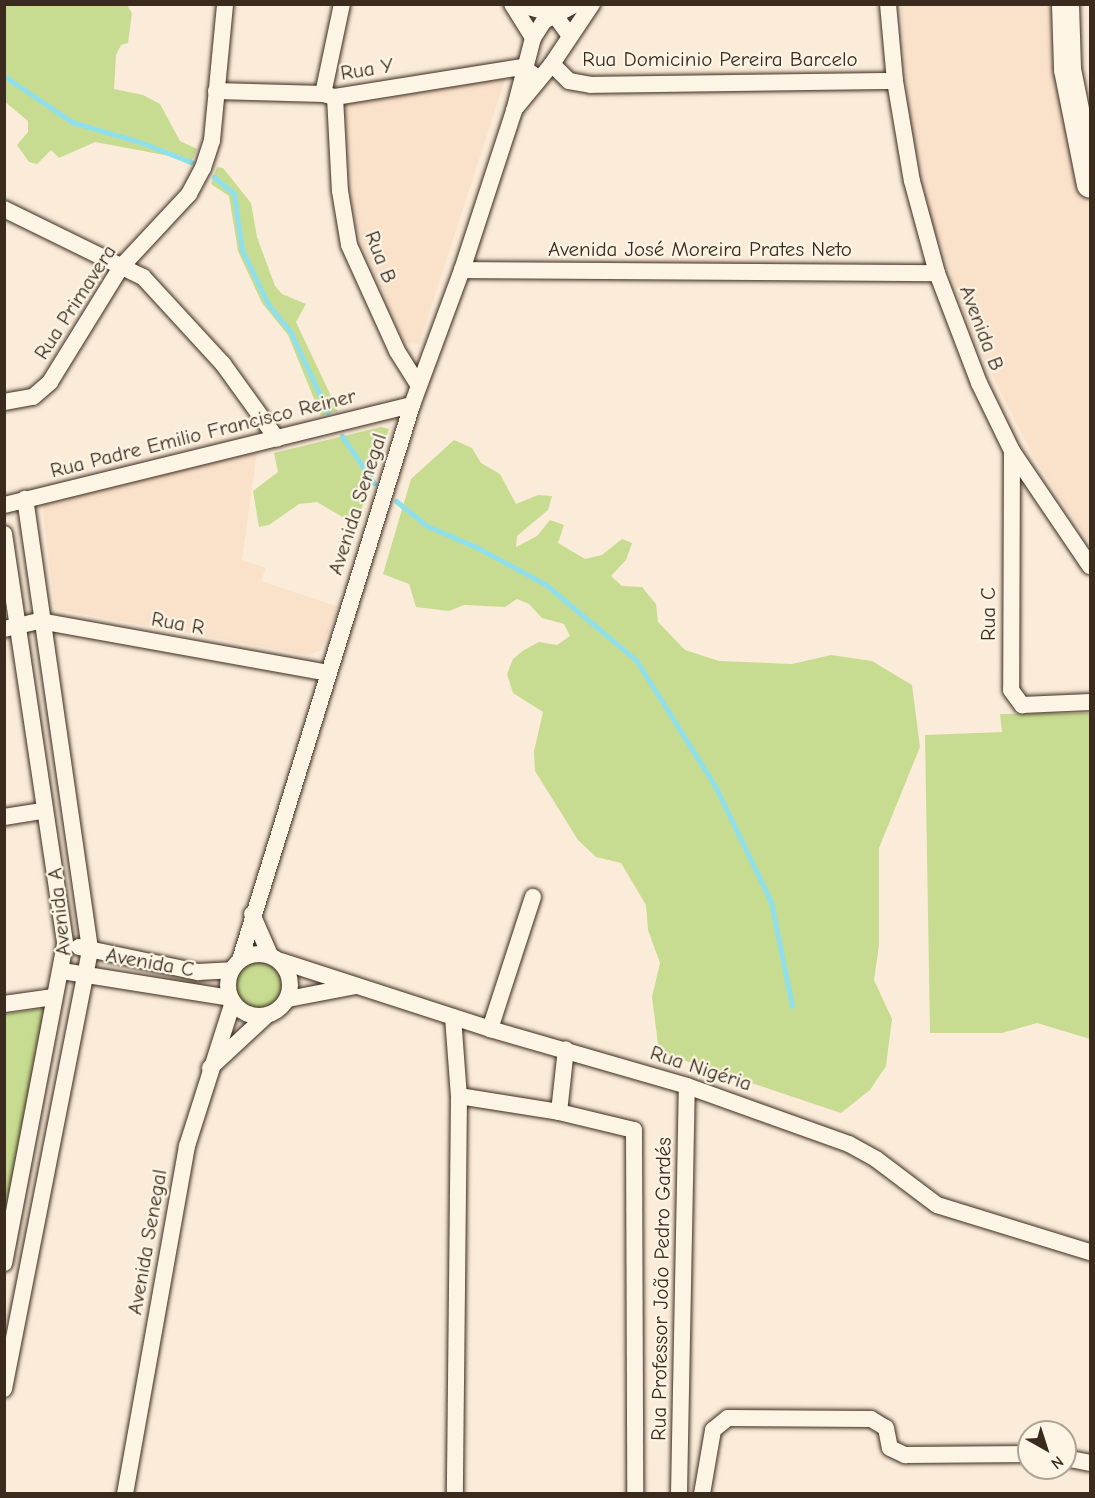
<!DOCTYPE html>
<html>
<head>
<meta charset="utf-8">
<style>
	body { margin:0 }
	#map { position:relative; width:1095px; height:1498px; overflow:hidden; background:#fbecd9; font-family:"Comic Neue",sans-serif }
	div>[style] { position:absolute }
	.built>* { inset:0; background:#fae1ca }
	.green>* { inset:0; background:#c8dc91 }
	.round { border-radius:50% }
	.stream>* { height:5px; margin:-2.5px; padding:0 2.5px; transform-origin:2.5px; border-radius:2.5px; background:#8fe0ea }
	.roads { filter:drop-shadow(0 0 2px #3b2a1e) drop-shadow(0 0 2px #3b2a1e) }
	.street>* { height:16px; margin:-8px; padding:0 8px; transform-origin:8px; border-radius:8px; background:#fcf5e5 }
	.street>.ring { margin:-8px; padding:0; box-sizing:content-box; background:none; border:16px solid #fcf5e5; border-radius:50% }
	.primary>* { height:27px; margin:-13.5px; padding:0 13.5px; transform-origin:13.5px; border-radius:13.5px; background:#fcf5e5 }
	span { translate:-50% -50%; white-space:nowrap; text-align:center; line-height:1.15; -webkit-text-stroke:4.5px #fcf5e5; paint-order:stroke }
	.street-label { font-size:21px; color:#3b2a1e }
	.frame { position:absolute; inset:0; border:6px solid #3b2a1e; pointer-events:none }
	.north { position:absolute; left:1017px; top:1420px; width:60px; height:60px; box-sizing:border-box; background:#fcf5e5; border:2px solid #afa495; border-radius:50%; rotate:141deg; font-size:16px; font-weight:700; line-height:24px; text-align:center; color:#3b2a1e }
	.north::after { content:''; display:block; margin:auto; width:21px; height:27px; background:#3b2a1e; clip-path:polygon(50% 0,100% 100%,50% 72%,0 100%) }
</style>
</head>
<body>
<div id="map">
	<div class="built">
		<div style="clip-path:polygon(901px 5px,1063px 5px,1075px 145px,1090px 200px,1090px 544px,1033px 456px,974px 339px,931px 221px,909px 114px)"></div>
		<div style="clip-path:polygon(507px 74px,419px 344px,405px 343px,358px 236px,350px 189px,345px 100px)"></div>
		<div style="clip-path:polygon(257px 452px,242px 560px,266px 568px,261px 581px,340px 607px,320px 651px,308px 655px,55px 609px,42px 503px)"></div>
	</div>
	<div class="green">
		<div style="clip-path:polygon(4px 5px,127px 5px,132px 13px,128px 43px,121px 45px,116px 55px,114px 89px,143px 95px,160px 104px,180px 141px,197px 149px,190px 165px,175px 157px,95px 142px,59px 158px,51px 150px,37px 164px,29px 162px,17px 145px,28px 132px,28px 121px,5px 102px)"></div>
		<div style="clip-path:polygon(217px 167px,223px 168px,251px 203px,257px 237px,275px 286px,282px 294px,306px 304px,296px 322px,338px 411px,321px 416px,288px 335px,262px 303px,238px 251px,229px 196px,211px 184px)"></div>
		<div style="clip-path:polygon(381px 427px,389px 429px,356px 525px,317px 502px,299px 504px,269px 525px,259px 527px,253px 491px,278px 472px,274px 453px)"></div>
		<div style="clip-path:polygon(454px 440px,472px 448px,481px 463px,500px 474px,516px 504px,538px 495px,552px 496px,548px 510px,517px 536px,516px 547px,537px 536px,550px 520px,564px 525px,558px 543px,585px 559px,602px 555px,622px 539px,632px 543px,626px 560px,611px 576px,622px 586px,642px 587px,656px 604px,658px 622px,685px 650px,719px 661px,792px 664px,831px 655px,872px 661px,912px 685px,920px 747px,879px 848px,879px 945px,874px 980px,892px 1019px,886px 1066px,870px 1090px,841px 1113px,659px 1052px,652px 997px,660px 963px,648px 930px,646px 905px,621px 863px,596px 857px,578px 840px,535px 771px,534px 751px,543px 712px,513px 693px,507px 674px,513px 659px,524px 650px,539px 642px,557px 645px,570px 636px,564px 624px,542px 618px,529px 604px,517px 599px,505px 607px,464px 605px,449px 611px,416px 607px,409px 584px,383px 574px,411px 479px)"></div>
		<div style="clip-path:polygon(1090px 713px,1090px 1039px,1037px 1023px,1002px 1033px,930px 1033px,925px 735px,1002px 732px,1000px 714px)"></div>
		<div class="round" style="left:235px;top:961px;width:48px;height:48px"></div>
		<div style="clip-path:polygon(45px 1008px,5px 1239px,5px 1014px)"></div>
	</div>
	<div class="stream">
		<div style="left:4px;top:76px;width:82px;rotate:34.1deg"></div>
		<div style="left:72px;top:122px;width:71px;rotate:16.4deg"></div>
		<div style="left:140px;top:142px;width:55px;rotate:21.4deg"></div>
		<div style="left:214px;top:177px;width:26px;rotate:40deg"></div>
		<div style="left:234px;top:194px;width:57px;rotate:81.9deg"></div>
		<div style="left:242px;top:250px;width:60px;rotate:64.3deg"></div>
		<div style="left:268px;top:304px;width:35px;rotate:51deg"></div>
		<div style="left:290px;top:331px;width:89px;rotate:64.9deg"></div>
		<div style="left:342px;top:436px;width:57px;rotate:55.8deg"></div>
		<div style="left:396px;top:501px;width:40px;rotate:39deg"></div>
		<div style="left:427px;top:526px;width:53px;rotate:23.2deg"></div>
		<div style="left:476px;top:547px;width:78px;rotate:28.2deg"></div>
		<div style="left:545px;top:584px;width:119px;rotate:39.9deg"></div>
		<div style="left:636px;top:660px;width:149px;rotate:57.9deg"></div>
		<div style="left:715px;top:786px;width:129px;rotate:64.2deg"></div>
		<div style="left:771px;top:902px;width:106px;rotate:78.6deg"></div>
	</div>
	<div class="roads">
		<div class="street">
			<div style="left:512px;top:4px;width:40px;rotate:58deg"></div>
			<div style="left:517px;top:4px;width:38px;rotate:15deg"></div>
			<div style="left:554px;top:14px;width:26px;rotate:54deg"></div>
			<div style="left:888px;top:4px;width:77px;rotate:84.8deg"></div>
			<div style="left:895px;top:81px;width:101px;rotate:80.4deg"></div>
			<div style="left:912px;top:181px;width:95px;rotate:74.8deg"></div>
			<div style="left:937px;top:273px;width:118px;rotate:69.1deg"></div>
			<div style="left:979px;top:383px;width:76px;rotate:64.1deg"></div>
			<div style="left:1012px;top:451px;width:139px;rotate:55.9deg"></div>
			<div style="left:552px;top:64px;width:24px;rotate:45deg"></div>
			<div style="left:569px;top:81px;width:22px;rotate:10deg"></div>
			<div style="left:591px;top:85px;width:304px;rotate:-0.8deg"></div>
			<div style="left:216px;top:91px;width:107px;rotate:1.6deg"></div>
			<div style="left:323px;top:94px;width:12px;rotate:14deg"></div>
			<div style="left:335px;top:97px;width:190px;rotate:-9.1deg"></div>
			<div style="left:523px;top:67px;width:20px;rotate:37deg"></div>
			<div style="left:323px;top:94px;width:92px;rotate:-78.1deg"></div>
			<div style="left:335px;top:97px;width:94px;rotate:87deg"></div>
			<div style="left:340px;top:191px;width:55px;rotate:80.5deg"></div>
			<div style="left:349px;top:245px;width:116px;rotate:65.6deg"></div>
			<div style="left:397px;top:351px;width:41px;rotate:57.8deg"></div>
			<div style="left:514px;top:110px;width:60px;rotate:-50.4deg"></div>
			<div style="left:552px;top:64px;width:72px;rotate:-56.3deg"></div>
			<div style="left:4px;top:209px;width:155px;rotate:26.1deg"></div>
			<div style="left:143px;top:277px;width:118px;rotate:47.4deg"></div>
			<div style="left:223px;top:364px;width:92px;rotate:54.2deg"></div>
			<div style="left:462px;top:270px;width:475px;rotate:0.4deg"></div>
			<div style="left:4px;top:402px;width:29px;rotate:-10deg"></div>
			<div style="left:33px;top:397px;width:23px;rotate:-41deg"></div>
			<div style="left:50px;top:382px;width:135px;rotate:-58.3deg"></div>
			<div style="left:121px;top:267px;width:100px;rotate:-47deg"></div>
			<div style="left:189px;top:194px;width:30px;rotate:-62deg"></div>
			<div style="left:203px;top:168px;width:29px;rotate:-72deg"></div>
			<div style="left:212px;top:140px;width:137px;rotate:-84.5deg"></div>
			<div style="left:1012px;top:451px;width:239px;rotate:90.2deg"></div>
			<div style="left:1011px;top:690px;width:19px;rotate:54deg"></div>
			<div style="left:1022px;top:705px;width:68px;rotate:-2.5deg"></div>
			<div style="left:4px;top:505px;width:420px;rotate:-13.8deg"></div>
			<div style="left:4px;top:534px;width:415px;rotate:81.5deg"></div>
			<div style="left:65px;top:944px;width:325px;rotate:100.8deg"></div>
			<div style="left:4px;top:629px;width:37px;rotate:-13deg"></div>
			<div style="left:40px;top:621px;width:293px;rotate:10.2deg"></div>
			<div style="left:4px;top:817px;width:39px;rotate:-9deg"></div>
			<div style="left:252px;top:914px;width:45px;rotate:66.3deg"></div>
			<div style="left:79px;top:947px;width:122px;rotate:11.9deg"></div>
			<div style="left:198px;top:972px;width:33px;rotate:-3deg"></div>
			<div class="ring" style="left:228px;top:954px;width:46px;height:46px"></div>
			<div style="left:240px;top:960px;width:581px;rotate:-72.78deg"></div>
			<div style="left:412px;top:405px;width:144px;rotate:-69.7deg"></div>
			<div style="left:462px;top:270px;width:167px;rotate:-71.9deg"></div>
			<div style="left:514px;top:111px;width:75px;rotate:-75.4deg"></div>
			<div style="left:533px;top:38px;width:20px;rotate:-57deg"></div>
			<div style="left:544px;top:21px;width:36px;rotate:-28deg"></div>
			<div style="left:281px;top:961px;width:220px;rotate:18deg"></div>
			<div style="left:490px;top:1029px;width:205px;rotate:16.1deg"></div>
			<div style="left:687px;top:1086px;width:172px;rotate:19.7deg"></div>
			<div style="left:849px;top:1144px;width:31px;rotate:29deg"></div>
			<div style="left:876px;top:1159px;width:76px;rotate:37deg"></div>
			<div style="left:937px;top:1205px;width:160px;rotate:17.1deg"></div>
			<div style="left:62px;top:971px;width:170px;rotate:9.1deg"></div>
			<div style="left:288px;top:999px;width:68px;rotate:-11deg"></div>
			<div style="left:4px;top:1004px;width:50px;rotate:-8deg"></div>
			<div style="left:453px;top:1017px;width:79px;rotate:85.7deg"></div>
			<div style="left:459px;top:1096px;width:398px;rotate:90.6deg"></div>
			<div style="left:490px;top:1029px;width:139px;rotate:-72deg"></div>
			<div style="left:210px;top:1068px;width:76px;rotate:-42.9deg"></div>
			<div style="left:459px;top:1096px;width:101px;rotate:9.1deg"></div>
			<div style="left:559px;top:1112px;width:77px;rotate:13.5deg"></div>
			<div style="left:634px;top:1130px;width:364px;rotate:89.8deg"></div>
			<div style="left:559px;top:1112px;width:63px;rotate:-83.7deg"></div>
			<div style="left:4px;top:1389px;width:448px;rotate:-78.9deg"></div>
			<div style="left:90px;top:949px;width:455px;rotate:-98.2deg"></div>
			<div style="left:1065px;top:1458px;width:25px;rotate:11deg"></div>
			<div style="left:125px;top:1494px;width:353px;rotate:-79.9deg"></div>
			<div style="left:187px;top:1146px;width:151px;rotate:-72.3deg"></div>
			<div style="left:679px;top:1494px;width:408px;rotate:-88.9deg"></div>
			<div style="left:702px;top:1494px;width:65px;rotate:-80.2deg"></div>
			<div style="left:713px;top:1430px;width:19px;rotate:-39deg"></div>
			<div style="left:728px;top:1418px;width:143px;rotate:0.4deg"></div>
			<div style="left:871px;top:1419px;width:17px;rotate:31deg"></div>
			<div style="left:886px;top:1428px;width:20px;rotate:79deg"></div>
			<div style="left:890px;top:1448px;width:17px;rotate:25deg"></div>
			<div style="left:905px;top:1455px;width:124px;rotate:-0.5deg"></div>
		</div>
		<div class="primary">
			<div style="left:1065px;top:4px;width:65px;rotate:88.2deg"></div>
			<div style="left:1067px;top:69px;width:117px;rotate:78.7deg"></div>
		</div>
	</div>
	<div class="street-label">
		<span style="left:720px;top:59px">Rua Domicinio Pereira Barcelo</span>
		<span style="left:367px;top:69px;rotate:-9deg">Rua Y</span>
		<span style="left:700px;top:249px">Avenida José Moreira Prates Neto</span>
		<span style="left:381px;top:257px;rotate:69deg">Rua B</span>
		<span style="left:75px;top:302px;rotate:-57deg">Rua Primavera</span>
		<span style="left:982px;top:328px;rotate:69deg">Avenida B</span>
		<span style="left:203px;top:433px;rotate:-14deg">Rua Padre Emilio Francisco Reiner</span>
		<span style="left:357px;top:504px;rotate:-72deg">Avenida Senegal</span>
		<span style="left:988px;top:614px;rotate:-90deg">Rua C</span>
		<span style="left:178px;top:623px;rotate:10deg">Rua R</span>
		<span style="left:59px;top:912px;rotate:-96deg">Avenida A</span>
		<span style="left:150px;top:962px;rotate:10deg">Avenida C</span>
		<span style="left:701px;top:1068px;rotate:18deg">Rua Nigéria</span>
		<span style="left:147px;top:1242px;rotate:-80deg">Avenida Senegal</span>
		<span style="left:661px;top:1289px;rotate:-89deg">Rua Professor João Pedro Gardés</span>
	</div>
	<div class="frame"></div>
	<div class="north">N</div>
</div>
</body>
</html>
